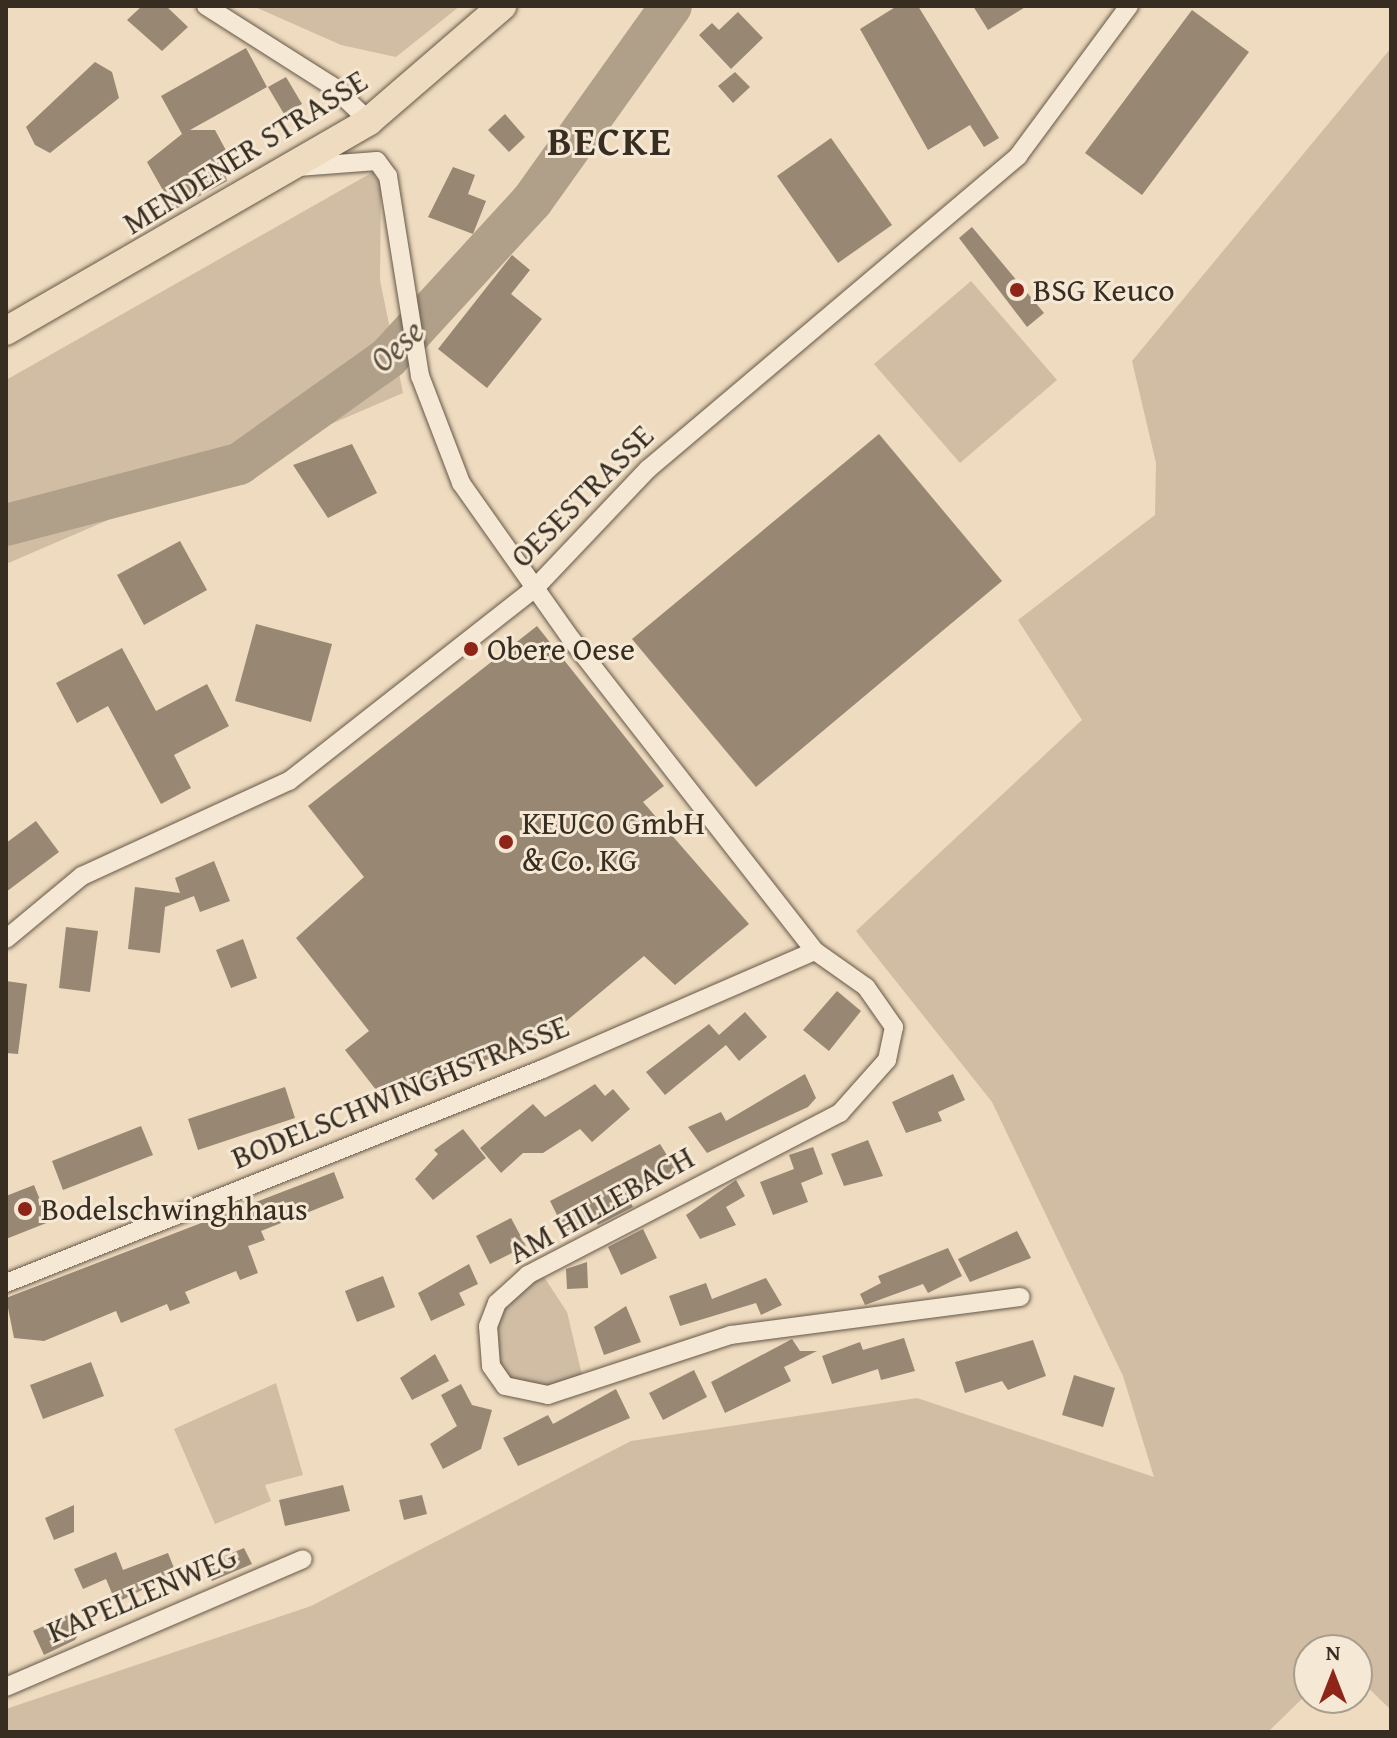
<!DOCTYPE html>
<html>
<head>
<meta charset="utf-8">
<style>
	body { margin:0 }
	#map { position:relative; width:1397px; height:1738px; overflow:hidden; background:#efdbbf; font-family:"Gentium Book Plus",serif }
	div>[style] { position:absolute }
	.green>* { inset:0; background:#d0bda4 }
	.river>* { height:42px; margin:-21px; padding:0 21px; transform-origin:21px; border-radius:21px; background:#b0a089 }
	.building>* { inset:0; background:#978773 }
	.roads { filter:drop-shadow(0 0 2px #655848) drop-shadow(0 0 2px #655848) }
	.minor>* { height:18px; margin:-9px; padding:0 9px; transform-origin:9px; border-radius:9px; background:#f5e8d5 }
	.primary>* { height:28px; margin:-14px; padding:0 14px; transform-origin:14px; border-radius:14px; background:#efdbbf }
	.dots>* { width:22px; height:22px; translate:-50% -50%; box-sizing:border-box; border:4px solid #f5e8d5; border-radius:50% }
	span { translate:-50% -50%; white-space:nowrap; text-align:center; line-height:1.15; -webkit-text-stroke:6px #f5e8d5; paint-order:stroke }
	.street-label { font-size:32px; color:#372d21 }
	.poi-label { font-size:32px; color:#372d21 }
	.left { translate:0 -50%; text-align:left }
	.water-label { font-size:34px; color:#5b5040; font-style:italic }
	.district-label { font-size:40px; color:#372d21; font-weight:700; letter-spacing:2px }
	.frame { position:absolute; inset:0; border:8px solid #372d21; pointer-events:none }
	.north { position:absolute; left:1293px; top:1634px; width:80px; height:80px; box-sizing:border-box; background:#f5e8d5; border:2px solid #a99d8d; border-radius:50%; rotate:0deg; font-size:22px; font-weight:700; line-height:32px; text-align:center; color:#372d21 }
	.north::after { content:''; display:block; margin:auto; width:28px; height:36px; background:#8f2418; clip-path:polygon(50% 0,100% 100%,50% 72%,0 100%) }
</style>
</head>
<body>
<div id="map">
	<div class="green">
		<div style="clip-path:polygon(253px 6px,460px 6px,396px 57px,341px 45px)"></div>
		<div style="clip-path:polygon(1391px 48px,1391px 1710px,1357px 1677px,1357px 1650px,1309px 1650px,1309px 1692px,1268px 1732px,6px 1732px,6px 1709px,311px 1606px,631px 1441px,917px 1398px,1154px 1477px,1123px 1376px,992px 1102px,856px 931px,1082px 720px,1018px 620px,1155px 515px,1156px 463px,1132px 361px)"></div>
		<div style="clip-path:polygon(373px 172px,381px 186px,380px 280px,403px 393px,6px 564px,6px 380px)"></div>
		<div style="clip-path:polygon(971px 281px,1057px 380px,960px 463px,874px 364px)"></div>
		<div style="clip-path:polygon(542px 1274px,567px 1312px,583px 1379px,552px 1389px,509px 1382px,496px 1364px,491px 1334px,500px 1307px)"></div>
		<div style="clip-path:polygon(276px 1383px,303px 1475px,265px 1485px,271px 1501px,215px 1524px,174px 1429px)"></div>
	</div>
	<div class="river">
		<div style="left:6px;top:525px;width:241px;rotate:-14.7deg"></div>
		<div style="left:239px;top:464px;width:183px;rotate:-35.4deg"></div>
		<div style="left:388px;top:358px;width:213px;rotate:-47.5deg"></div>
		<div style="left:532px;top:201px;width:239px;rotate:-54.5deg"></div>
	</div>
	<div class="building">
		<div style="clip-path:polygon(142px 6px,166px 6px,188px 27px,162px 51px,127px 20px)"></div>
		<div style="clip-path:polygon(897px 6px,918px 6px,999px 138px,984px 147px,970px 125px,928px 150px,860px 29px)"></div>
		<div style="clip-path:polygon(973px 6px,1027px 6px,988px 30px)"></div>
		<div style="clip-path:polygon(1192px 10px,1249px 52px,1142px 195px,1085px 153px)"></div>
		<div style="clip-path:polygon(738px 12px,763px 38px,731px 69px,699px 35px,712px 23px,719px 30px)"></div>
		<div style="clip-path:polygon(246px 48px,267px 87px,190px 130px,215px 130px,229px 156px,222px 160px,227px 181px,174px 210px,147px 162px,182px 134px,161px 96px)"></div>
		<div style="clip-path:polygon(95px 62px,112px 72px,119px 98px,50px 153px,35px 145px,26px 127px)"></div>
		<div style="clip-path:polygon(735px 72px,750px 87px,733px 103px,718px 86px)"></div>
		<div style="clip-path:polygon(286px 77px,302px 104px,284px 114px,268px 87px)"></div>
		<div style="clip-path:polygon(505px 114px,525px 137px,509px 152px,488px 130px)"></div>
		<div style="clip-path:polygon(831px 138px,892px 225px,838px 263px,777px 176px)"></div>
		<div style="clip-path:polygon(453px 167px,475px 175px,468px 194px,486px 201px,473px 234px,428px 217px)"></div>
		<div style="clip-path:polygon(972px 227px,1044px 313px,1027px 327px,959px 238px)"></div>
		<div style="clip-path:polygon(512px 255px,530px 270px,511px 294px,542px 319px,487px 388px,438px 349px)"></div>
		<div style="clip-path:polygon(879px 434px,1002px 581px,756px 787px,632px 639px)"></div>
		<div style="clip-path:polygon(352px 444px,377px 493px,328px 518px,293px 465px)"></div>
		<div style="clip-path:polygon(180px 541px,207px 590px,144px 625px,117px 575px)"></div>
		<div style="clip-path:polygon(256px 624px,332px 644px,311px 722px,235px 701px)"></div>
		<div style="clip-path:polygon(537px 626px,664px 786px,643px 802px,749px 924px,675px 985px,644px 956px,546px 1038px,541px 1033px,526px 1047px,380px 1095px,345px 1050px,369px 1031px,296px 938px,364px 877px,308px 806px)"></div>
		<div style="clip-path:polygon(122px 648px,156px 711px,207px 684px,229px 726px,174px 755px,191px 788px,161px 804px,108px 706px,77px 723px,56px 683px)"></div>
		<div style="clip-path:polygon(36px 821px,59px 852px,6px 892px,6px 843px)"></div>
		<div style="clip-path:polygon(214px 861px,230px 901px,200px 912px,194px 896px,165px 907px,160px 953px,128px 949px,135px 887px,180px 893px,175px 878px)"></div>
		<div style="clip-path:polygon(66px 927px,98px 931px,90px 992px,59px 988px)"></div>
		<div style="clip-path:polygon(243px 939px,257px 978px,231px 988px,216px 950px)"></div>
		<div style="clip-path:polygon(6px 981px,27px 984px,18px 1054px,6px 1053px)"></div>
		<div style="clip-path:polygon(837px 991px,861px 1011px,829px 1051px,803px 1030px)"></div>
		<div style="clip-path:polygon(745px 1012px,767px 1037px,739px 1061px,726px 1045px,665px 1095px,646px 1072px,709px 1024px,719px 1035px)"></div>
		<div style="clip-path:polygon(805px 1074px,816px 1098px,808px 1107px,707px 1153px,688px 1127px,721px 1112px,726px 1121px)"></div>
		<div style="clip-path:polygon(953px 1074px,965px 1100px,938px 1112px,942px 1121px,906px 1133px,892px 1102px)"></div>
		<div style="clip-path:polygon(595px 1084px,605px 1096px,613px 1089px,630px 1109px,592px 1142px,580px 1129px,543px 1153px,523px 1153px,501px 1173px,480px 1148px,533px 1104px,545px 1117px)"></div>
		<div style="clip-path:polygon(285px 1087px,295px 1118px,198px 1150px,188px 1119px)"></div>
		<div style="clip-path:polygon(141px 1126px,153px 1155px,63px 1190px,52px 1161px)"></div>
		<div style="clip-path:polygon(463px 1129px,486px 1158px,433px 1200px,415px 1179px,438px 1154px,434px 1150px)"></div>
		<div style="clip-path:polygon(868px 1140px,883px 1176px,844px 1186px,831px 1154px)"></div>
		<div style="clip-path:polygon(660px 1144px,678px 1173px,628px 1198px,633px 1207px,598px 1225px,585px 1199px,586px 1221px,565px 1231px,550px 1201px)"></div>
		<div style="clip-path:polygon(813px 1147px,823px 1174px,801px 1183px,808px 1202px,773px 1215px,760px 1182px,794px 1169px,789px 1155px)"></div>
		<div style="clip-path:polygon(334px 1172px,344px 1198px,261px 1231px,265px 1240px,248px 1246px,258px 1273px,240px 1280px,236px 1271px,185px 1292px,190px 1303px,170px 1311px,167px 1304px,121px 1323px,116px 1311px,44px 1341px,14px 1338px,6px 1298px)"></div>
		<div style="clip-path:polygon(736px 1180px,745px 1196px,726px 1207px,736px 1225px,700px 1239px,686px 1215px)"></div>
		<div style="clip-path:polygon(34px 1185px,49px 1222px,6px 1239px,6px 1196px)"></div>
		<div style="clip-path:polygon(511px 1218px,526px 1246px,490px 1264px,476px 1236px)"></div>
		<div style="clip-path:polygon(643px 1229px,657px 1258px,621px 1275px,608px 1247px)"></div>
		<div style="clip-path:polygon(1017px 1231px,1031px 1258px,970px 1282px,958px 1259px)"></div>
		<div style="clip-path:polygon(948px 1248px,962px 1276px,928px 1293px,923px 1284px,865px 1305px,860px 1294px,881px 1283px,878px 1276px)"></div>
		<div style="clip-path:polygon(587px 1262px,588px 1288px,567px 1289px,566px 1269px)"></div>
		<div style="clip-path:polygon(469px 1264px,478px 1284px,459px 1293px,465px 1305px,431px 1321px,418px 1293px)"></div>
		<div style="clip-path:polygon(383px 1276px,395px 1307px,357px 1322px,345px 1291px)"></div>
		<div style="clip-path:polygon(766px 1278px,782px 1305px,761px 1315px,756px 1303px,680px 1326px,669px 1296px,706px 1283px,712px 1299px)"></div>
		<div style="clip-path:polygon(626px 1306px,641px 1342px,604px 1355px,594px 1327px)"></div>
		<div style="clip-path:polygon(904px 1338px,915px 1371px,881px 1380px,878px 1369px,832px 1384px,822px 1356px,860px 1342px,863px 1350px)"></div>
		<div style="clip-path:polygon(792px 1339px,800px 1351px,817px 1351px,784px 1367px,791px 1381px,725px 1413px,711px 1382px)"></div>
		<div style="clip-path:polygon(1033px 1340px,1046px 1376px,1008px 1390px,1002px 1381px,965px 1393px,955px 1362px)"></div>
		<div style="clip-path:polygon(435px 1354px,449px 1381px,412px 1400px,400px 1378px)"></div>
		<div style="clip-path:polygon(91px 1362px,104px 1396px,43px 1419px,30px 1385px)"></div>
		<div style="clip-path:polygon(694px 1370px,707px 1397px,663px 1420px,649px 1393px)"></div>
		<div style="clip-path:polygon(1074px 1375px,1115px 1388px,1103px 1427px,1062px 1415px)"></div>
		<div style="clip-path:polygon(461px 1384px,472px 1405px,492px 1410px,481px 1449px,443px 1469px,430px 1444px,457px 1426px,441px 1395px)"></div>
		<div style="clip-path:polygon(616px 1389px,630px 1418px,518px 1466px,503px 1438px,548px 1415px,553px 1424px)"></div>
		<div style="clip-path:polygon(343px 1485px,350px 1511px,285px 1526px,279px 1500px)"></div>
		<div style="clip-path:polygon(422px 1495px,427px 1514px,404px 1520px,399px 1500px)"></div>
		<div style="clip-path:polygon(74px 1505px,74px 1532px,54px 1540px,45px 1518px)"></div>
		<div style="clip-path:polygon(244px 1548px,252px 1564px,212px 1581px,205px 1564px)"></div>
		<div style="clip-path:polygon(116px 1552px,123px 1570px,168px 1553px,176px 1573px,116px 1603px,106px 1579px,83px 1589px,74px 1569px)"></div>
		<div style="clip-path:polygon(72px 1613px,80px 1632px,75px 1640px,44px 1655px,33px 1631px)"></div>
	</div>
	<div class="roads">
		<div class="minor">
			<div style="left:206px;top:6px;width:149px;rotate:32.4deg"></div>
			<div style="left:332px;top:86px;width:51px;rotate:43.4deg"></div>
			<div style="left:298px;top:167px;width:79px;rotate:-4.3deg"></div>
			<div style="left:377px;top:161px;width:19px;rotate:54deg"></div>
			<div style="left:388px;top:176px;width:203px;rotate:80.9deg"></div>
			<div style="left:420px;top:376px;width:115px;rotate:69deg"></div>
			<div style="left:461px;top:483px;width:191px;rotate:54.8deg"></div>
			<div style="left:571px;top:639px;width:396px;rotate:52deg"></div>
			<div style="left:815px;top:951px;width:62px;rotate:35.2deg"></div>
			<div style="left:866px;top:987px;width:49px;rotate:55deg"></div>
			<div style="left:894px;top:1027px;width:34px;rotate:102deg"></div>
			<div style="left:887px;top:1060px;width:71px;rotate:131.6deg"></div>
			<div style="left:840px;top:1113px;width:352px;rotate:152.6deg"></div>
			<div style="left:528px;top:1275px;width:42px;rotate:137.9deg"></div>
			<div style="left:497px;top:1303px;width:25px;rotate:111deg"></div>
			<div style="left:488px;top:1326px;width:40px;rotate:85.7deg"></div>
			<div style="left:491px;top:1366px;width:24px;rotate:55deg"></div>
			<div style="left:505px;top:1386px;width:44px;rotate:11.8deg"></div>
			<div style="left:548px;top:1395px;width:193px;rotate:-18.2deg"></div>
			<div style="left:731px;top:1335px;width:292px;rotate:-7.5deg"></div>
			<div style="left:6px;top:939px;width:99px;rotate:-39.7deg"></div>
			<div style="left:82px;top:876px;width:228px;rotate:-24.7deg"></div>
			<div style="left:289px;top:781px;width:314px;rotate:-38.1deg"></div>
			<div style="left:536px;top:587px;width:163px;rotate:-46.5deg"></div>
			<div style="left:648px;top:469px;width:485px;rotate:-40.2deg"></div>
			<div style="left:1018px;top:156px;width:187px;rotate:-53.5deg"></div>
			<div style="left:6px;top:1283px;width:578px;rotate:-21.73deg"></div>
			<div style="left:543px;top:1069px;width:296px;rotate:-23.5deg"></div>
			<div style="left:6px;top:1687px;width:323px;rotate:-23.3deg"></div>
		</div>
		<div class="primary">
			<div style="left:6px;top:331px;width:419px;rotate:-30deg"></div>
			<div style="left:369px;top:121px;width:176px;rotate:-40.8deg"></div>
		</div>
	</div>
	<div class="dots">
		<div style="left:1017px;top:290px;background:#8f2418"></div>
		<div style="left:471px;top:649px;background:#8f2418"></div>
		<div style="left:506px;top:842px;background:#8f2418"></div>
		<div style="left:25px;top:1209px;background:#8f2418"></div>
	</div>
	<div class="street-label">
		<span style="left:245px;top:152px;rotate:-32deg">MENDENER STRASSE</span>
		<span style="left:582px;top:496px;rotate:-45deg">OESESTRASSE</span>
		<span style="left:400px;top:1092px;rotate:-22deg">BODELSCHWINGHSTRASSE</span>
		<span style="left:601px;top:1205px;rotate:-29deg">AM HILLEBACH</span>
		<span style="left:142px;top:1594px;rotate:-23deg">KAPELLENWEG</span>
	</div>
	<div class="poi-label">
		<span class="left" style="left:1033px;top:290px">BSG Keuco</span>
		<span class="left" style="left:487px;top:649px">Obere Oese</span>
		<span class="left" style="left:522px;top:842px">KEUCO GmbH<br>&amp; Co. KG</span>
		<span class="left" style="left:41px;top:1209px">Bodelschwinghhaus</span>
	</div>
	<div class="water-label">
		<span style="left:396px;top:345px;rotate:-43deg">Oese</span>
	</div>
	<div class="district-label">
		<span style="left:610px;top:141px">BECKE</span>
	</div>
	<div class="frame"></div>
	<div class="north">N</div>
</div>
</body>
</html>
